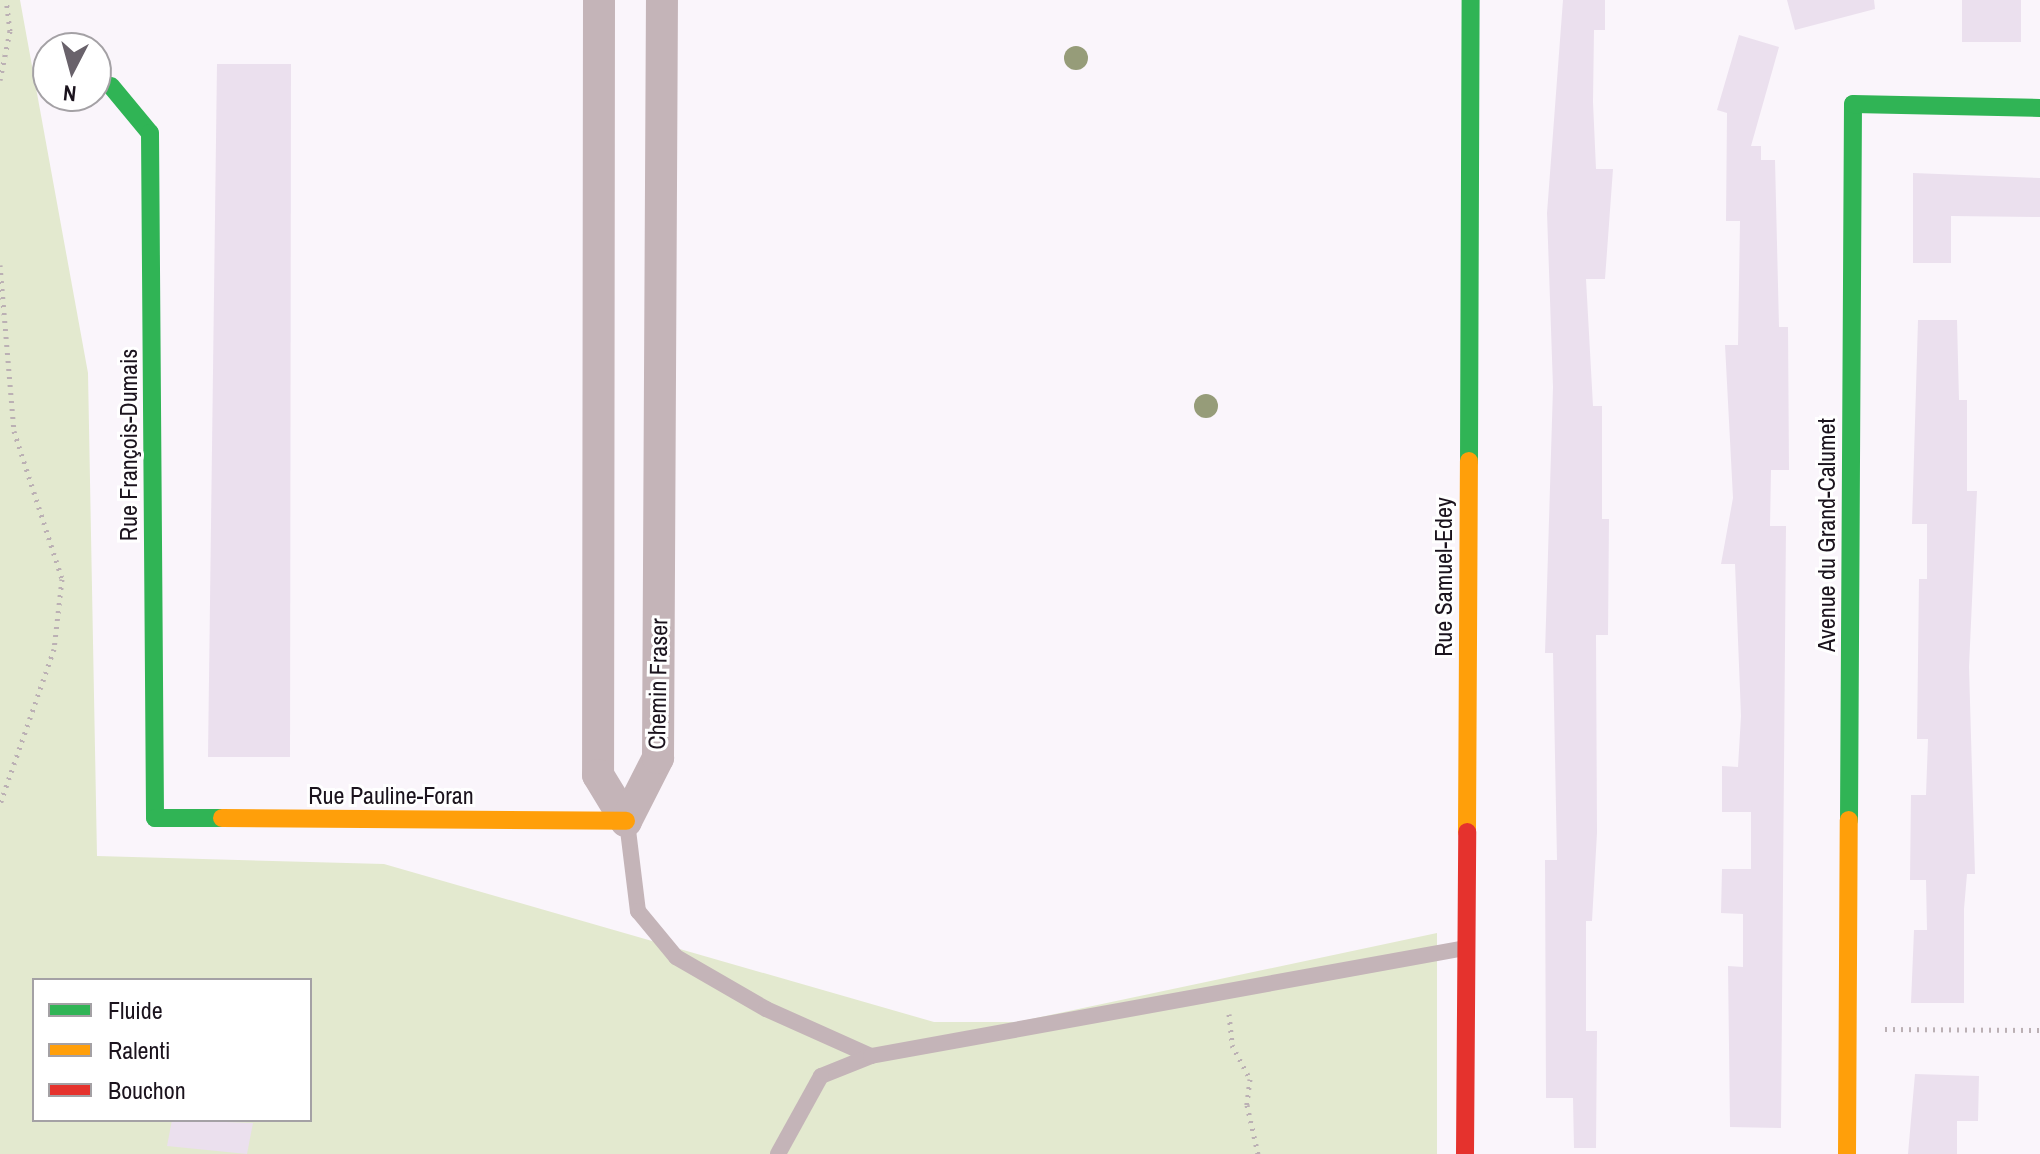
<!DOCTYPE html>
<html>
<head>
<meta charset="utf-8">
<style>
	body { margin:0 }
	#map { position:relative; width:2040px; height:1154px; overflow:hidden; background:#faf5fb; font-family:"Archivo Narrow",sans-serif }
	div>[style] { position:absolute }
	.green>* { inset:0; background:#e3e9cf }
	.building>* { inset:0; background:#ebe0ee }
	.path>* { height:5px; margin-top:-2.5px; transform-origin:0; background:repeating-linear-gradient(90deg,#bbb0b4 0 2px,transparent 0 8px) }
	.lane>* { height:16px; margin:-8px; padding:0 8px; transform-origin:8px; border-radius:8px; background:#c4b4b8 }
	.street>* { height:32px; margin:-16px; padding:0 16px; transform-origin:16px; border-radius:16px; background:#c4b4b8 }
	.fast>* { height:18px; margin:-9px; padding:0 9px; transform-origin:9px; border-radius:9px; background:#30b455 }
	.slow>* { height:18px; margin:-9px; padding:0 9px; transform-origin:9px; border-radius:9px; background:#ff9f0a }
	.jam>* { height:18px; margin:-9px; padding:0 9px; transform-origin:9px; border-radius:9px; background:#e5322d }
	.trees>* { width:24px; height:24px; margin:-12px; border-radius:50%; background:#969c79 }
	span { translate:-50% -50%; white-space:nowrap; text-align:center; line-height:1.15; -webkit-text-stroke:6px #fff; paint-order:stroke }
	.street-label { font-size:24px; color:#1b131d }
	.legend { position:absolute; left:32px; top:978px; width:280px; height:144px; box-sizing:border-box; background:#fff; border:2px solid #a4a1a5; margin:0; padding:10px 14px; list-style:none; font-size:24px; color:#1b131d }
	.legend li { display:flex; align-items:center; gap:16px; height:40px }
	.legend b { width:40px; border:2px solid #a4a1a5 }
	.north { position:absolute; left:32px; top:32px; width:80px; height:80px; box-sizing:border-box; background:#fff; border:2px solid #a4a1a5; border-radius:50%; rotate:186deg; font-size:22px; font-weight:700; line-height:32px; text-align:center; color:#1b131d }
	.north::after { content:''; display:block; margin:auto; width:28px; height:36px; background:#69626b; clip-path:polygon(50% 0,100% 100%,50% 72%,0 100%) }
</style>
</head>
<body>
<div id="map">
	<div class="green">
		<div style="clip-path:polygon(evenodd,0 0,20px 0,88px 373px,97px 856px,384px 864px,934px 1022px,1017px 1022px,1437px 933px,1437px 1154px,0 1154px,0 0,34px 980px,310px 980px,310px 1120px,34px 1120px,34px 980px)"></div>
	</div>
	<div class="building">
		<div style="clip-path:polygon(1563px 0,1605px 0,1605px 30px,1594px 30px,1593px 102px,1596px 169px,1613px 169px,1605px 279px,1586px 279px,1593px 406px,1602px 406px,1602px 519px,1609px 519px,1608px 635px,1596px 635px,1597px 833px,1592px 921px,1586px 921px,1586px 1031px,1597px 1031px,1596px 1148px,1574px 1148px,1573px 1098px,1546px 1098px,1545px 860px,1557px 860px,1553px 653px,1545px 653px,1553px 387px,1547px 213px)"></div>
		<div style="clip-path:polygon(1787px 0,1874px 0,1875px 9px,1795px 30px)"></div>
		<div style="clip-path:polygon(1962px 0,2021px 0,2021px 42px,1962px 42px)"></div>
		<div style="clip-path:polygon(1739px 35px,1779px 47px,1751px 146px,1761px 146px,1761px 160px,1775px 160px,1779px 327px,1788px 327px,1789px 470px,1771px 470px,1770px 526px,1786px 526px,1781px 1128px,1730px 1127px,1728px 966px,1743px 967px,1743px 914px,1721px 913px,1722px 869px,1751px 869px,1751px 812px,1722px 812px,1722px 766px,1738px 767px,1741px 716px,1735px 564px,1721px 564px,1733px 498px,1725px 345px,1738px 345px,1740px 221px,1726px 221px,1727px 113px,1717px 110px)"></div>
		<div style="clip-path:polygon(217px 64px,291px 64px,290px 757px,208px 757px)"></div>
		<div style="clip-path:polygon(1913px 173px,2040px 178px,2040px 217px,1951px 216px,1951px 263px,1913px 263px)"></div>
		<div style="clip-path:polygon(1918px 320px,1957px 320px,1959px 400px,1967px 400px,1967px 491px,1977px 491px,1969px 667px,1975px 874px,1967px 874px,1964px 909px,1964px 1003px,1911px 1003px,1914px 930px,1927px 930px,1926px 880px,1910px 880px,1911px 795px,1926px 795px,1928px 739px,1917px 739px,1919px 579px,1927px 579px,1927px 524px,1912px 524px)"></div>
		<div style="clip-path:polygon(1915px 1074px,1979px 1076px,1978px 1121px,1957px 1121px,1957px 1154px,1908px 1154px)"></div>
		<div style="clip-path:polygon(172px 1120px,253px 1123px,247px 1154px,167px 1146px)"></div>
	</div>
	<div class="path">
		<div style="left:0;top:80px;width:50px;rotate:-78.5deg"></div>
		<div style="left:10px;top:31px;width:31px;rotate:-97deg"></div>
		<div style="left:0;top:265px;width:167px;rotate:85.2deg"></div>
		<div style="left:14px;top:431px;width:156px;rotate:72deg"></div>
		<div style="left:62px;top:579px;width:70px;rotate:96.5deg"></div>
		<div style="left:54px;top:649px;width:164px;rotate:109.2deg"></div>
		<div style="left:1229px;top:1014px;width:31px;rotate:84deg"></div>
		<div style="left:1232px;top:1045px;width:38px;rotate:62deg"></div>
		<div style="left:1250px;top:1079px;width:26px;rotate:97deg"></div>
		<div style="left:1247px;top:1105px;width:50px;rotate:77.3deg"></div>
		<div style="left:1885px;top:1029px;width:155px;rotate:0.4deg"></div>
	</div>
	<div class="lane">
		<div style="left:627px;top:822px;width:90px;rotate:83deg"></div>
		<div style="left:638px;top:911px;width:60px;rotate:50.4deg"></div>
		<div style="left:676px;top:957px;width:104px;rotate:30deg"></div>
		<div style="left:766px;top:1009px;width:115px;rotate:24.1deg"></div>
		<div style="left:871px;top:1056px;width:54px;rotate:158.2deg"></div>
		<div style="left:821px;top:1076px;width:89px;rotate:118.9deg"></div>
		<div style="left:871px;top:1056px;width:604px;rotate:-10.3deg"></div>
	</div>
	<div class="street">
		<div style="left:599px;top:0;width:775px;rotate:90.07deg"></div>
		<div style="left:598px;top:775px;width:54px;rotate:58.7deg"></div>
		<div style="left:626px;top:821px;width:71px;rotate:-63.1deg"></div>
		<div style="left:658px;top:758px;width:758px;rotate:-89.7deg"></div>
	</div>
	<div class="fast">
		<div style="left:111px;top:86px;width:61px;rotate:50.3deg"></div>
		<div style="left:150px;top:133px;width:685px;rotate:89.58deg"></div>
		<div style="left:155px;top:818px;width:67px"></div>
		<div style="left:1469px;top:461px;width:461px;rotate:-89.8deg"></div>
		<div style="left:1849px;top:820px;width:716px;rotate:-89.68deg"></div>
		<div style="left:1853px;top:104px;width:187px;rotate:1.2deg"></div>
	</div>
	<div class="slow">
		<div style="left:222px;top:818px;width:404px;rotate:0.4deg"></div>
		<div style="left:1467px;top:832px;width:371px;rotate:-89.7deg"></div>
		<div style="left:1847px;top:1154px;width:334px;rotate:-89.7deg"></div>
	</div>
	<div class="jam">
		<div style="left:1465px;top:1154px;width:322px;rotate:-89.6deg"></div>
	</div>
	<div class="trees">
		<div style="left:1076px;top:58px"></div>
		<div style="left:1206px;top:406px"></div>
	</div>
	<div class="street-label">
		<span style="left:129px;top:445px;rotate:-90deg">Rue François-Dumais</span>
		<span style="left:1827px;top:535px;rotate:-90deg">Avenue du Grand-Calumet</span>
		<span style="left:1444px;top:577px;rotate:-90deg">Rue Samuel-Edey</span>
		<span style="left:658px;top:684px;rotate:-89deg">Chemin Fraser</span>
		<span style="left:391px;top:796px">Rue Pauline-Foran</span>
	</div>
	<ul class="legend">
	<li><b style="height:10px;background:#30b455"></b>Fluide</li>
	<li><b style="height:10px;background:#ff9f0a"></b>Ralenti</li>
	<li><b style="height:10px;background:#e5322d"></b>Bouchon</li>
	</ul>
	<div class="north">N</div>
</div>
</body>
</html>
